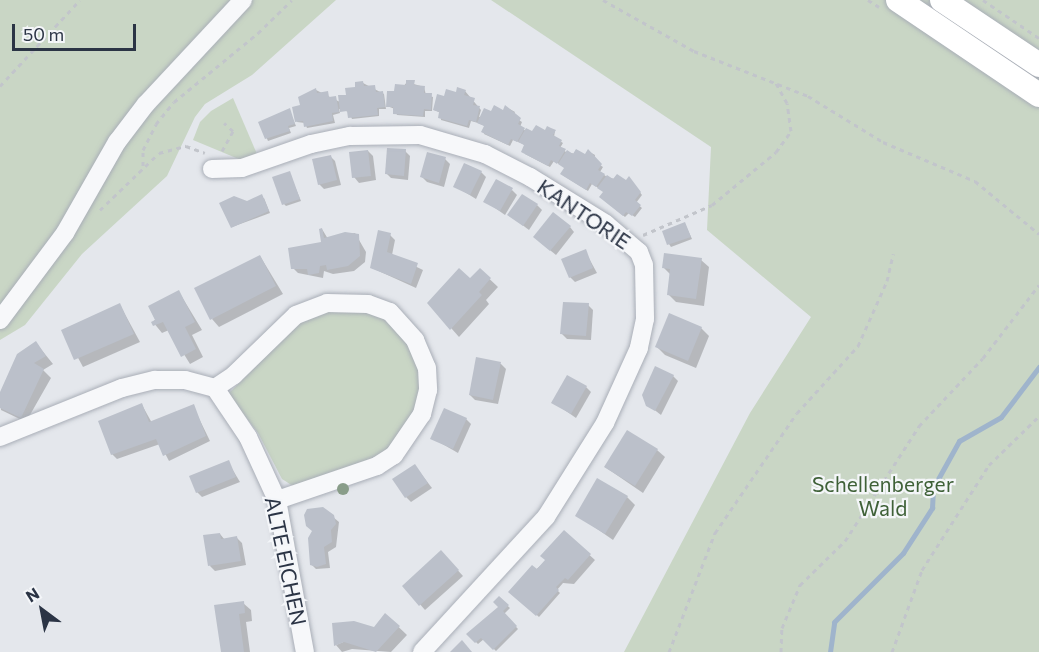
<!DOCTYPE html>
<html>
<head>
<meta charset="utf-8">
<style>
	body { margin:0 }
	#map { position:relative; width:1039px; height:652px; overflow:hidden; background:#e4e7ec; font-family:Commissioner,sans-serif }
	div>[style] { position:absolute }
	.green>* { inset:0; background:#c9d6c5 }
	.shadow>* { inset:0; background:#0003 }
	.stream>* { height:5px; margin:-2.5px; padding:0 2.5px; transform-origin:2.5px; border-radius:2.5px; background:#9fb4cc }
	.building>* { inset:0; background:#bbc0ca }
	.path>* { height:3px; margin-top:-1.5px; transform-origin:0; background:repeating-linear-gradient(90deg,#c2c5cb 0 4.5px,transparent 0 9px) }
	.roads { filter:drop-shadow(0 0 2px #a9aeb7) drop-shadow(0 0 2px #a9aeb7) }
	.minor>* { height:18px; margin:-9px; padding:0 9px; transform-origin:9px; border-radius:9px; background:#f7f8fa }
	.major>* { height:24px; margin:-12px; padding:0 12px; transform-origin:12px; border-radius:12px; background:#fff }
	.trees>* { width:12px; height:12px; margin:-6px; border-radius:50%; background:#899d89 }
	span { translate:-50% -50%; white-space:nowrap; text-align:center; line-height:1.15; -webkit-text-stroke:4.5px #f4f6f9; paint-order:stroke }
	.street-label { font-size:21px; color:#2b3445 }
	.park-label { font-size:21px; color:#3f6138 }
	.north { position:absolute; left:12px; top:580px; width:60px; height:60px; -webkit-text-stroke:4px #f4f6f9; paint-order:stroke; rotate:328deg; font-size:16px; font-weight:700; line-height:24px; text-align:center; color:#2b3445 }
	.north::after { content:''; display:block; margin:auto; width:21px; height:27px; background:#2b3445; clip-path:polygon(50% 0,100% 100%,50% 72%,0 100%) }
	.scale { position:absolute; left:12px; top:24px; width:124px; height:27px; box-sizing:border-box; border:3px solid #2b3445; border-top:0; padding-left:8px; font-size:18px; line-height:21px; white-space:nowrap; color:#2b3445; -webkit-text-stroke:4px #f4f6f9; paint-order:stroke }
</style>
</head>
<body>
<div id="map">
	<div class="green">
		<div style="clip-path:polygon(0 0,240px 0,144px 103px,0 318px)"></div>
		<div style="clip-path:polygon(245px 0,336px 0,252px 75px,205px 104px,195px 117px,167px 176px,82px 254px,25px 325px,0 340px,0 322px,118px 144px)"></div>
		<div style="clip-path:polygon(491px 0,1039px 0,1039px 652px,624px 652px,750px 413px,811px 317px,707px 230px,711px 147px)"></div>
		<div style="clip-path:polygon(233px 98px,257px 154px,241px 160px,193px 140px,200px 122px,211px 111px)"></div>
		<div style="clip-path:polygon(362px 308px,398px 325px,421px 366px,422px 389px,407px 431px,376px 460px,293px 486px,282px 479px,258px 433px,228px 394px,313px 310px)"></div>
	</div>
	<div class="shadow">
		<div style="clip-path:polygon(407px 82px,424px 87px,426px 95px,433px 97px,432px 111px,425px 111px,425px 117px,397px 115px,395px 109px,387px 106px)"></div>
		<div style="clip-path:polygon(363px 83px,384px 94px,386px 109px,379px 109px,379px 116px,352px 119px,349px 112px,339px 109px,340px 113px,333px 115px,335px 123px,307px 128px,305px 123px,297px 122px,301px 106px,316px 90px,340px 102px)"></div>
		<div style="clip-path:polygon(465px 91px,481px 110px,479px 117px,504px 112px,506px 107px,515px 112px,513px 116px,522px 122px,520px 127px,526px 131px,555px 131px,554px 137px,563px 143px,560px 148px,566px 152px,586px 156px,588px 151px,595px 155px,594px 161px,603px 167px,600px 172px,607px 177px,626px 182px,629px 178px,642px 195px,636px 203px,642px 208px,635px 217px,629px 213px,625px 217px,603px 199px,605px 192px,592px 184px,588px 191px,564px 176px,566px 168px,554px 161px,550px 167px,525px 154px,526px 146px,521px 143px,513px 140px,510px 146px,484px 134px,485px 126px,478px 123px,471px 121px,469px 128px,441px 120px,441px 113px,434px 110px,445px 98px)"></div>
		<div style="clip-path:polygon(289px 110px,296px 126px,289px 128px,291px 133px,268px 141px,260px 123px)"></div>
		<div style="clip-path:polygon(368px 151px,373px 156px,376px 180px,359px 183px,354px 177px)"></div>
		<div style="clip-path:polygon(405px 151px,410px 156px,408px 180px,391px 178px,386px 173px)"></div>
		<div style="clip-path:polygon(330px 156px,335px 161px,341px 185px,324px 189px,319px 184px)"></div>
		<div style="clip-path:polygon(445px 159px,450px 164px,444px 187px,427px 182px,422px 177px)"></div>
		<div style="clip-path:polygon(289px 172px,301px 201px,286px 206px,284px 204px)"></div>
		<div style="clip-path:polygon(481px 172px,486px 177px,476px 199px,455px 186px)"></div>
		<div style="clip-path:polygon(512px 190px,517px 195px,505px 215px,485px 201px)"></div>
		<div style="clip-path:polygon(264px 198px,270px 213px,232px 227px,239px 199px,249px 204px)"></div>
		<div style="clip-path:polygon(537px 205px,542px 210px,529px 230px,509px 215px)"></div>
		<div style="clip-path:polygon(685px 224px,692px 239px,671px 247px,669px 244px)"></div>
		<div style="clip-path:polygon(570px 227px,574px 232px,556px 255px,540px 242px)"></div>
		<div style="clip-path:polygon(322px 229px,328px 239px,355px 233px,366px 252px,365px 262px,354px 271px,333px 274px,324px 271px,323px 278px,298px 273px,293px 268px,323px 243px)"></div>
		<div style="clip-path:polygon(390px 235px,395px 240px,392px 255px,423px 270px,416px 288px,372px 268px)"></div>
		<div style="clip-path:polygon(585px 251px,597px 273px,575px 282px,570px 277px)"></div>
		<div style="clip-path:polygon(260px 256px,283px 294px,219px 327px,212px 319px)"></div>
		<div style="clip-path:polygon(701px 260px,709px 267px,704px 306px,676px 302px,668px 294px,671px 275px,664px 268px)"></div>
		<div style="clip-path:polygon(480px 270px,498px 287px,486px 300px,489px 304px,459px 337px,429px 303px,470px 281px)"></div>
		<div style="clip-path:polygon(179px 292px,202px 330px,192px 335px,203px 357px,190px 364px,169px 330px,162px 333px,153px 322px)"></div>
		<div style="clip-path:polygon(120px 305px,140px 342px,83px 367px,63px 330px)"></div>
		<div style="clip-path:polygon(588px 305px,593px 310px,591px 340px,567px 339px,562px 334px)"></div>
		<div style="clip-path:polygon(701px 328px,709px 336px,696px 368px,665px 355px,657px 347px)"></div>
		<div style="clip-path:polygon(36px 343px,53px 364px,43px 370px,51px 378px,26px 422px,1px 410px,0 396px)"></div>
		<div style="clip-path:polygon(477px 359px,501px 364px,506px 369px,498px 404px,475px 400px,470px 395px)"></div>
		<div style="clip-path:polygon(673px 376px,678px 381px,661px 415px,648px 405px)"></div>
		<div style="clip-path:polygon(586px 387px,591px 392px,576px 418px,553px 402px)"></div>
		<div style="clip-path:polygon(142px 405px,152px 423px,193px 406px,210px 441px,169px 461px,160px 444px,117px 459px,112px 454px)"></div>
		<div style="clip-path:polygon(466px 419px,471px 424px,458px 453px,432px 438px)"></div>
		<div style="clip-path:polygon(657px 450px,665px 457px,643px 493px,605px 467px)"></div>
		<div style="clip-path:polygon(228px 462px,240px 482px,202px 497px,197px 492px)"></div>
		<div style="clip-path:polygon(415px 466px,432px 488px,411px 502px,406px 497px)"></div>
		<div style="clip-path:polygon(627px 497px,635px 505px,613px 540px,577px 515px)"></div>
		<div style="clip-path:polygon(333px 517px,339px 522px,336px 547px,328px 552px,330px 568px,316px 569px,311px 564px,314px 532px)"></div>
		<div style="clip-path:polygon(564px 532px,595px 560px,574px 584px,563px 583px,557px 590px,560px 593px,539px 617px,511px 591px,547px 560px)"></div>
		<div style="clip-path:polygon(220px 534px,225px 540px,237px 538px,242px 543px,246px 565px,215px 571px,210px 566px)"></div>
		<div style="clip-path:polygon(441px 552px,463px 576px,425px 610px,404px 586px)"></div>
		<div style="clip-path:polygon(499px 598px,510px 608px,504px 614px,518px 629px,496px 651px,484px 639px,478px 644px,468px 634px,500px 607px)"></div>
		<div style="clip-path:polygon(243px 603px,251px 610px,252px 621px,246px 622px,250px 652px,222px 652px)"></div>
		<div style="clip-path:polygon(386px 615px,407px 635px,391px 652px,352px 649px,342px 652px,336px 645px,375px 629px)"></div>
	</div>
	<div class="stream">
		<div style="left:830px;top:652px;width:30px;rotate:-82deg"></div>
		<div style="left:834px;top:622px;width:98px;rotate:-45deg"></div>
		<div style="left:903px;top:553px;width:54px;rotate:-57.2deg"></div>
		<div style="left:932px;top:508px;width:20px;rotate:-87deg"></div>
		<div style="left:933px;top:488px;width:54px;rotate:-61deg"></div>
		<div style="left:959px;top:441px;width:48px;rotate:-29.7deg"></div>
		<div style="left:1001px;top:417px;width:63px;rotate:-52.8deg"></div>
	</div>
	<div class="building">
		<div style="clip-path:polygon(406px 80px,415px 80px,414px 85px,425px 86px,424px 93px,432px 93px,431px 110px,424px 109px,423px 116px,393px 114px,393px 107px,386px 107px,387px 91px,394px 91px,395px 84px,406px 85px)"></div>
		<div style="clip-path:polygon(363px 81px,364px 86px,375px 85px,376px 92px,383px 91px,385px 107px,377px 108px,378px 115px,348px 118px,347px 111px,340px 112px,338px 95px,346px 95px,345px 88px,355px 87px,355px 82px)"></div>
		<div style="clip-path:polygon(457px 87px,466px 90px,464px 95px,475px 98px,473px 105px,480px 106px,476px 122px,469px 120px,467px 126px,438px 118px,439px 112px,433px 110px,437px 94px,444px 96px,446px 89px,456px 92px)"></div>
		<div style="clip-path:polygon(316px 88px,317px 93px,328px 91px,329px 97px,336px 96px,339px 112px,332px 113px,333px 121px,304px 127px,303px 121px,295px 122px,292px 107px,300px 105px,298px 97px)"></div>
		<div style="clip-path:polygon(494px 105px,503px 110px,505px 105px,521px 118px,518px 124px,525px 128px,517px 142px,511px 139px,508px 145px,481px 132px,484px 126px,477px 123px,484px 108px,491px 111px)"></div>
		<div style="clip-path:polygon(290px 108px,295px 124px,288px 126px,290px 131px,265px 139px,258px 122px)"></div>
		<div style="clip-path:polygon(536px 125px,545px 130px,547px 126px,551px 128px,556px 130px,553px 135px,562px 140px,559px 146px,566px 149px,557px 164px,551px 160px,548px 166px,521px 152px,524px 145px,518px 142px,526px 128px,532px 131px)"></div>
		<div style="clip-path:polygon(387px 148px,406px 149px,404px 176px,385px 174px)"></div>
		<div style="clip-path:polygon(576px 149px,585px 154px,588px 149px,602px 164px,598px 170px,605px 174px,596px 187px,590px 183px,586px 190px,560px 174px,564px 168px,558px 164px,567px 150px,573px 154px)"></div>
		<div style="clip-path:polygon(368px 150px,371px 176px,352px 178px,349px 152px)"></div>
		<div style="clip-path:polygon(427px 152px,446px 157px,439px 183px,420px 177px)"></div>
		<div style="clip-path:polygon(331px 155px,337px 180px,318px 185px,312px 159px)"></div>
		<div style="clip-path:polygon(464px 163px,482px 171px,470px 195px,453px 187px)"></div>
		<div style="clip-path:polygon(290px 171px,300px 199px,282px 205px,272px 177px)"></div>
		<div style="clip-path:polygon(617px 174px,626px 180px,629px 176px,641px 192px,635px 200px,641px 205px,632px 216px,626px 212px,623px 216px,599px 197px,603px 192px,597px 188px,607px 175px,613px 179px)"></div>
		<div style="clip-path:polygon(496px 179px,513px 188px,500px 211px,483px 202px)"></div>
		<div style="clip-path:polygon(262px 194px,269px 211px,231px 228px,219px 203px,234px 196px,247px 201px)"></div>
		<div style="clip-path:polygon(522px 194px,538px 204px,523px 226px,507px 215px)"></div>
		<div style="clip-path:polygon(553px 212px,571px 226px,550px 251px,533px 237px)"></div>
		<div style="clip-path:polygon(685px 222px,691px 237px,667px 245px,662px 231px)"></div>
		<div style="clip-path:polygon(322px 228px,324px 238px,345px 232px,359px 234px,360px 256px,348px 266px,327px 270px,326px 265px,320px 266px,319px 273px,308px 275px,307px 269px,291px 269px,288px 248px,321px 242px,319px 229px)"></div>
		<div style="clip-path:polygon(378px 230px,391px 233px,387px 252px,418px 263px,411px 284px,370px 268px)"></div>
		<div style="clip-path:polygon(586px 249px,593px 268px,569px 278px,561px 259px)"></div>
		<div style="clip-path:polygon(664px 253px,702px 258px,696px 299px,667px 295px,670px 269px,662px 268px)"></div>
		<div style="clip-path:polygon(260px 255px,276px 286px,210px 320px,194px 288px)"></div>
		<div style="clip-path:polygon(459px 268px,470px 278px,480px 268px,491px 278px,479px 292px,482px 295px,450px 330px,427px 303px)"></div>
		<div style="clip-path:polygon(179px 290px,195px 322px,185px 327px,196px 349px,181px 357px,163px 322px,153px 326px,151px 322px,155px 320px,148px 306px)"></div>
		<div style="clip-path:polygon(563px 302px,589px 303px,586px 336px,560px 334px)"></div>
		<div style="clip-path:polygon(120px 303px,134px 334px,74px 360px,61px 330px)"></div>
		<div style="clip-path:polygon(669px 313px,702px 327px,688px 361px,655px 347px)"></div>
		<div style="clip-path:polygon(36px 341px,46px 356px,34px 363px,44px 369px,21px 418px,0 408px,0 392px,17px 354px)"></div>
		<div style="clip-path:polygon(476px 357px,501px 362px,493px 400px,469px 395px)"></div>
		<div style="clip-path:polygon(655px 366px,674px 375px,655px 411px,646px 406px,642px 395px)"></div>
		<div style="clip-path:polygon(567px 375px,587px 386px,571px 414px,551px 403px)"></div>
		<div style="clip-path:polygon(142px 403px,149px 422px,194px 404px,206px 436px,163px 456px,156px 439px,111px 455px,98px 421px)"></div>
		<div style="clip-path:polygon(444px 408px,467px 418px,453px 449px,430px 439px)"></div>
		<div style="clip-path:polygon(627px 430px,658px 449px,635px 486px,604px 467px)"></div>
		<div style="clip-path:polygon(229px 460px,236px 477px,196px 493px,189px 476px)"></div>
		<div style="clip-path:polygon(415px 464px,428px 483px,405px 498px,392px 479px)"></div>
		<div style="clip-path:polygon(597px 478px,628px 496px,605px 534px,575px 516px)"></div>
		<div style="clip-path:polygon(323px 507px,334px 515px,336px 524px,331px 530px,332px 542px,324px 547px,326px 564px,317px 567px,310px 565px,308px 538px,312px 531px,306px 526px,304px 515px,307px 509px)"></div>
		<div style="clip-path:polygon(564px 530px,591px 554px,568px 580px,565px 578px,556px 587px,559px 590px,536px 616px,508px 592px,532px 565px,537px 569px,545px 560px,540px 556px)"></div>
		<div style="clip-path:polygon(220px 533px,221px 539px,237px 536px,241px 561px,208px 566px,203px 535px)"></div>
		<div style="clip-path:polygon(441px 550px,459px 570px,419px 606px,402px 586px)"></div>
		<div style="clip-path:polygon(499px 596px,509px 605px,503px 611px,517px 626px,493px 650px,481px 638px,475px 643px,466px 634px,498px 607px,493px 602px)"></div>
		<div style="clip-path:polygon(244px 601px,245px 613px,239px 614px,244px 652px,221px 652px,214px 605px)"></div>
		<div style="clip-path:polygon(385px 613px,400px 626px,376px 652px,344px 642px,334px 646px,332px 623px,354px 621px,374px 627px)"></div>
		<div style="clip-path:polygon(462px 640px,472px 652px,450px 652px)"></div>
	</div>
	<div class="path">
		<div style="left:603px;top:0;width:104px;rotate:29.3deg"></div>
		<div style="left:694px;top:51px;width:123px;rotate:21.5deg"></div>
		<div style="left:808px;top:96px;width:88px;rotate:31.5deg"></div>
		<div style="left:883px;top:142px;width:100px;rotate:23deg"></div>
		<div style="left:975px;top:181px;width:83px;rotate:39.6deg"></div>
		<div style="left:868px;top:0;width:13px;rotate:32deg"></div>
		<div style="left:983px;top:0;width:68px;rotate:34.2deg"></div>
		<div style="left:0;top:86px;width:117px;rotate:-47.1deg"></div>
		<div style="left:222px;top:151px;width:23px;rotate:-61deg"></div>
		<div style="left:233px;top:131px;width:12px;rotate:-138deg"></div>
		<div style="left:143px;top:166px;width:16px;rotate:-90deg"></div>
		<div style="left:143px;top:150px;width:29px;rotate:-63deg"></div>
		<div style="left:156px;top:124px;width:28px;rotate:-51deg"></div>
		<div style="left:174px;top:102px;width:109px;rotate:-39.4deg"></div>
		<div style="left:258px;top:33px;width:47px;rotate:-44.1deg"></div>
		<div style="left:100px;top:210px;width:82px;rotate:-44deg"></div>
		<div style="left:159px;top:153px;width:28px;rotate:-15deg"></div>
		<div style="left:186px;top:146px;width:20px;rotate:20deg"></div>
		<div style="left:643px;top:235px;width:75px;rotate:-23.5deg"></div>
		<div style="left:712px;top:205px;width:83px;rotate:-39.6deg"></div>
		<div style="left:776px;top:152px;width:26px;rotate:-54deg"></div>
		<div style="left:791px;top:131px;width:28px;rotate:-98deg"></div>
		<div style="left:787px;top:103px;width:23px;rotate:-119deg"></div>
		<div style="left:669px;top:652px;width:128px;rotate:-68.9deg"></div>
		<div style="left:715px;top:533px;width:145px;rotate:-55.7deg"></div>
		<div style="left:797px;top:413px;width:91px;rotate:-47.7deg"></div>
		<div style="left:858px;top:346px;width:71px;rotate:-66deg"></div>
		<div style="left:887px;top:281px;width:28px;rotate:-77deg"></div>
		<div style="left:781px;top:652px;width:24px;rotate:-88deg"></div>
		<div style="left:782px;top:628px;width:47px;rotate:-67.3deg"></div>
		<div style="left:800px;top:585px;width:63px;rotate:-44.4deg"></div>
		<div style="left:845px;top:541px;width:137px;rotate:-57.2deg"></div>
		<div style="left:919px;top:426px;width:93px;rotate:-46.7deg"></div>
		<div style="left:983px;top:358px;width:92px;rotate:-52.5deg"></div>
		<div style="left:892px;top:652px;width:87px;rotate:-69.9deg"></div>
		<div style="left:922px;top:570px;width:125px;rotate:-57.5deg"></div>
		<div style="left:989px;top:465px;width:70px;rotate:-44.4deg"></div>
	</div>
	<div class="roads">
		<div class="minor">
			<div style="left:212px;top:169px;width:30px;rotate:-2deg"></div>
			<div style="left:242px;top:168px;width:73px;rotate:-19.2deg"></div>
			<div style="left:311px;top:144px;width:40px;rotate:-12deg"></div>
			<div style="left:350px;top:136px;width:70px;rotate:-0.8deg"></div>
			<div style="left:420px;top:135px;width:68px;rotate:16.3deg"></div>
			<div style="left:485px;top:154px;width:51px;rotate:27.1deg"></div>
			<div style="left:530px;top:177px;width:89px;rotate:31.7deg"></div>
			<div style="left:606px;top:224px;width:43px;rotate:40.3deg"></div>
			<div style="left:639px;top:252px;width:14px;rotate:69deg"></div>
			<div style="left:644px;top:265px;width:54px;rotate:88.9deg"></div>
			<div style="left:645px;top:319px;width:30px;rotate:102deg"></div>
			<div style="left:639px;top:348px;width:82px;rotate:114.4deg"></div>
			<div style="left:605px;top:423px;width:111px;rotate:122.1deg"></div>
			<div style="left:546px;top:517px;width:183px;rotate:132.6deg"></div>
			<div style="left:0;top:320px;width:109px;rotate:-53.2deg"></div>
			<div style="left:65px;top:233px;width:105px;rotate:-60.3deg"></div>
			<div style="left:117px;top:142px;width:48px;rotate:-52.7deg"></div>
			<div style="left:146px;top:104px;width:142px;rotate:-47deg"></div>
			<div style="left:215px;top:388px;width:23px;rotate:-34deg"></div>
			<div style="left:234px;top:375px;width:86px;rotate:-44.1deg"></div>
			<div style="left:296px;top:315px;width:33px;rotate:-21deg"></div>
			<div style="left:327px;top:303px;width:41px;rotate:1.4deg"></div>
			<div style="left:368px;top:304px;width:23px;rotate:20deg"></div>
			<div style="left:390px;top:312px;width:38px;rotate:48deg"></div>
			<div style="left:415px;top:340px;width:30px;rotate:67deg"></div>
			<div style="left:427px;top:368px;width:22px;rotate:87deg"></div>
			<div style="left:428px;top:390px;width:25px;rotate:104deg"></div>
			<div style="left:422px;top:414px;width:50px;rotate:124.3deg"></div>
			<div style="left:394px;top:455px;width:20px;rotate:147deg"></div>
			<div style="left:377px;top:466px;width:106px;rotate:161.2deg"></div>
			<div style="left:0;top:437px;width:131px;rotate:-21.9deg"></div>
			<div style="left:122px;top:388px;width:34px;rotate:-14deg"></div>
			<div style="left:155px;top:380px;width:30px"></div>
			<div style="left:185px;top:380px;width:31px;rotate:15deg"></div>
			<div style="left:215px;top:388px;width:59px;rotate:56deg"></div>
			<div style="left:248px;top:437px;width:69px;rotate:65.3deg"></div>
			<div style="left:277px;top:500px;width:155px;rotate:79.6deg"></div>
		</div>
		<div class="major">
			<div style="left:898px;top:0;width:170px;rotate:34deg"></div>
			<div style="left:942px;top:0;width:117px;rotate:33.8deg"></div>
		</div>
	</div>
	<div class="trees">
		<div style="left:343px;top:489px"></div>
	</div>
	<div class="street-label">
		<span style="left:584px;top:214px;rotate:34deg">KANTORIE</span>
		<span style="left:286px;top:561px;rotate:78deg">ALTE EICHEN</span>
	</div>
	<div class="park-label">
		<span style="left:883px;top:496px">Schellenberger<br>Wald</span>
	</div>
	<div class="north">N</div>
	<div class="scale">50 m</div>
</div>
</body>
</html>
